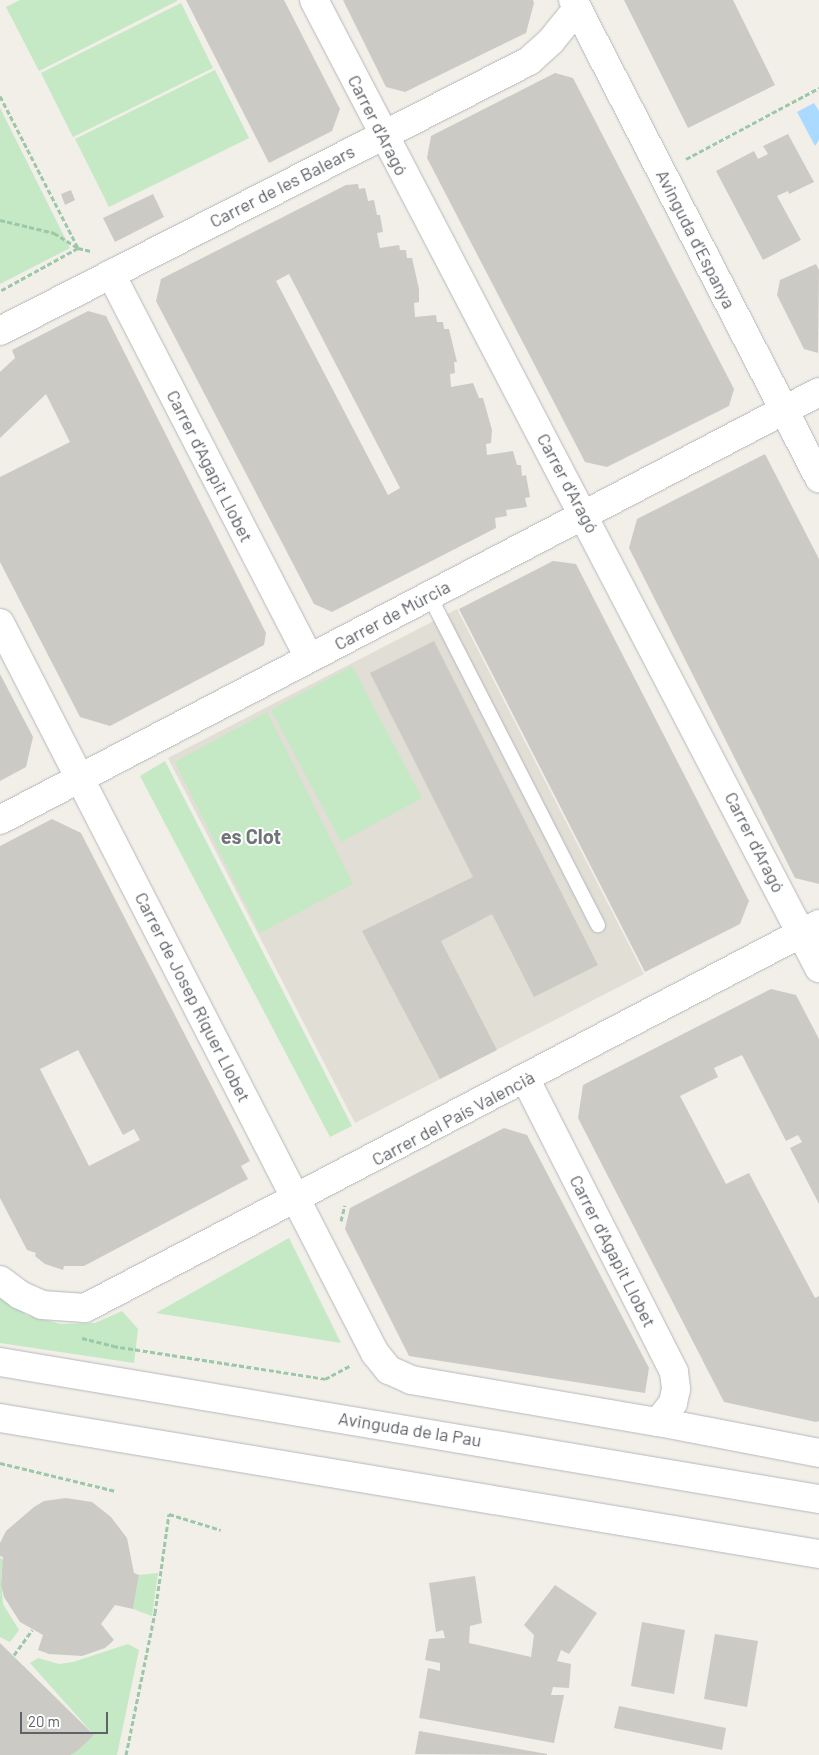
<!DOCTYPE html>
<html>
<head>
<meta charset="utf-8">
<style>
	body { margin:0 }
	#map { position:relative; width:819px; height:1755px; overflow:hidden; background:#f1efe8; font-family:Barlow,sans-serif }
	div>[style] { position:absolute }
	.education>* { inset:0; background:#e1ded6 }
	.green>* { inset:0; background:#c5e8c5 }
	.water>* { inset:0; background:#aadaff }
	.building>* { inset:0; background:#cccac5 }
	.path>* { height:3px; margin-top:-1.5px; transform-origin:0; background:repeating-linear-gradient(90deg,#9cc7a9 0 5px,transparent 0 7.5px) }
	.roads { filter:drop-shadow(0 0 1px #b5b8bc) drop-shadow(0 0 1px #b5b8bc) }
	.service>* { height:14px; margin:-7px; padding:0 7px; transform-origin:7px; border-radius:7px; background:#fff }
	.minor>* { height:28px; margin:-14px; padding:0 14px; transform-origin:14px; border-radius:14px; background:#fff }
	.tertiary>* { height:28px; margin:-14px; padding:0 14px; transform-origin:14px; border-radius:14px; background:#fff }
	.secondary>* { height:28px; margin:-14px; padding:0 14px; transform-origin:14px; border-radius:14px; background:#fff }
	span { translate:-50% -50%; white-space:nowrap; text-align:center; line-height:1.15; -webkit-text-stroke:4px #fff; paint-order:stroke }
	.street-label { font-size:18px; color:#5f6368 }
	.quarter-label { font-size:20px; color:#70757a; font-weight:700 }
	.scale { position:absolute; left:20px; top:1712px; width:88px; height:22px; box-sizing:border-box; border:2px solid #5f6368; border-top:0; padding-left:6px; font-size:15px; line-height:18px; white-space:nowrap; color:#5f6368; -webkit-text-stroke:4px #fff; paint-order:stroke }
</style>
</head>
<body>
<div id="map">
	<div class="education">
		<div style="clip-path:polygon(457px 609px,644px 974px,355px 1123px,168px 758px)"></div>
	</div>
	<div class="green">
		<div style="clip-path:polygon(20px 0,177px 0,177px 1px,39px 71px,6px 7px)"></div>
		<div style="clip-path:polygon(181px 3px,213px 68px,73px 137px,41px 73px)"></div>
		<div style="clip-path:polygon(215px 70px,249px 138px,109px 207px,75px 139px)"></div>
		<div style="clip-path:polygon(0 108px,70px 248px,0 284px)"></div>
		<div style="clip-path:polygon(352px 666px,422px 798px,341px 842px,271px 710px)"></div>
		<div style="clip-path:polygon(267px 712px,353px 884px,260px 933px,175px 762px)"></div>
		<div style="clip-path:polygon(165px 761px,352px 1126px,330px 1137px,140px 776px)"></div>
		<div style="clip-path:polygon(289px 1238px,341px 1343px,156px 1313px)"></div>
		<div style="clip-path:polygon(0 1292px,26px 1315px,61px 1324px,95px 1323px,122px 1311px,138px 1329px,134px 1363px,0 1343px)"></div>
		<div style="clip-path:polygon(0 1557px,3px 1560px,1px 1579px,3px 1604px,19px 1630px,10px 1642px,0 1637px)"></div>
		<div style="clip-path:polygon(158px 1573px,152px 1616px,133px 1609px,139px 1575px)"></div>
		<div style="clip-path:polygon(128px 1644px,139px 1650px,117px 1755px,67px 1755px,94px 1735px,30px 1663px,38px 1658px,59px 1664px,73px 1662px)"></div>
	</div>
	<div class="water">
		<div style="clip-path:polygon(814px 103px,819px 111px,819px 140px,815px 146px,797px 112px)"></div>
	</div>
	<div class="building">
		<div style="clip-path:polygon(186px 0,284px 0,340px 109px,332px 131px,269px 163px)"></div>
		<div style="clip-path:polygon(343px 0,533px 0,534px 3px,526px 33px,405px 92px,386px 87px)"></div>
		<div style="clip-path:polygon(624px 0,733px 0,775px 85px,688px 128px)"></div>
		<div style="clip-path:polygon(555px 73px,573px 78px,734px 389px,729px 406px,607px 467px,585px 462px,427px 158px,431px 136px)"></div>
		<div style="clip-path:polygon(788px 134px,814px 182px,789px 194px,788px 191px,777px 196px,801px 240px,763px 260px,716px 171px,754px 151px,758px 159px,768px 154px,763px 146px)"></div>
		<div style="clip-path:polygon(evenodd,358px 184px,359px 189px,365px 188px,368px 201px,374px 200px,377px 215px,380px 215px,383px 232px,377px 233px,380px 248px,399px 245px,400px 250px,406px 250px,407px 258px,412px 258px,419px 289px,419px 302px,414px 303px,415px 317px,436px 315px,437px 322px,443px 322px,444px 329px,449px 329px,457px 362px,454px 362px,455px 373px,450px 374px,451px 387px,473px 383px,479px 398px,483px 398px,492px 430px,491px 443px,486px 444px,487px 455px,513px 451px,517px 465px,521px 465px,522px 476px,526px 475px,530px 497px,525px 498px,527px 507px,506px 510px,507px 516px,495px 518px,496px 528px,332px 612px,314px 604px,156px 301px,161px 279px,346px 185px,358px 184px,289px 274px,400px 488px,388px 495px,276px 281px,289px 274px)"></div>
		<div style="clip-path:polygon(71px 190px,75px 200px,65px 205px,61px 194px)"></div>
		<div style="clip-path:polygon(153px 194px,164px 217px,115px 242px,103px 218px)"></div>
		<div style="clip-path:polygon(816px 264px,819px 270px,818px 353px,804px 349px,777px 295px,780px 280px)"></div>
		<div style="clip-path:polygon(88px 311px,106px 316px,266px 633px,264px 645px,110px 726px,80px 717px,0 562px,0 477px,70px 442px,46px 394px,0 438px,0 372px,15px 358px,12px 350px)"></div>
		<div style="clip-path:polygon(765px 454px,819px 559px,819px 884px,795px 878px,629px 548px,637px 519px)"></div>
		<div style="clip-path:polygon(553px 561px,576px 564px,749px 901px,740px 924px,645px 972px,459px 609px)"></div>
		<div style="clip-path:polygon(434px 641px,598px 965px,534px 997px,492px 914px,441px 941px,497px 1050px,440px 1079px,362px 931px,473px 877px,370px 673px)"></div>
		<div style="clip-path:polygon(0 674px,33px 737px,26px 767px,0 781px)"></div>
		<div style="clip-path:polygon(evenodd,52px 819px,81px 833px,250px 1161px,241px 1166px,248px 1179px,84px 1266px,64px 1266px,63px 1270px,45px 1264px,35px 1256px,36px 1253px,27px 1250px,0 1198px,0 846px,52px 819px,78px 1050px,123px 1135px,134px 1129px,140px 1140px,89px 1166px,40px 1069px,78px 1050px)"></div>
		<div style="clip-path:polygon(771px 989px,796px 995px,819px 1039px,819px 1204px,790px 1148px,802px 1142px,798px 1135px,786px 1141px,742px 1055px,714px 1068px,718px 1077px,680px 1096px,726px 1184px,749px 1173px,815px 1298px,819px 1296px,819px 1421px,816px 1422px,724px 1402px,578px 1118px,583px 1085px)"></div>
		<div style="clip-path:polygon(504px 1128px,527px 1135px,649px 1368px,645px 1393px,409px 1356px,345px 1229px,350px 1208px)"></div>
		<div style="clip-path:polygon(66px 1498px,92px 1502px,111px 1517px,127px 1538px,134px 1573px,139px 1575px,133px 1609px,115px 1605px,101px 1624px,114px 1640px,105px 1648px,82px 1656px,49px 1654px,38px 1650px,43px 1635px,20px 1622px,4px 1597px,1px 1585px,3px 1557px,0 1556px,0 1543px,6px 1531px,34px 1507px,44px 1501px)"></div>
		<div style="clip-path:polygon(475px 1576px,482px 1623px,470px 1626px,469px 1643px,531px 1657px,534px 1635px,524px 1625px,555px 1585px,597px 1613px,569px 1654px,561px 1650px,557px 1661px,571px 1664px,569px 1688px,553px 1687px,551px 1695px,564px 1695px,554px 1743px,419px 1718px,428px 1668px,440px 1671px,440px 1663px,425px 1660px,429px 1639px,445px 1638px,443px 1630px,436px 1632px,429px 1583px)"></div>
		<div style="clip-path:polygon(642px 1622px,685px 1630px,674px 1694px,631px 1686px)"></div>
		<div style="clip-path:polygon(715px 1634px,758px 1641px,747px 1707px,704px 1699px)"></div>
		<div style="clip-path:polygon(0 1643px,94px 1735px,77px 1751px,70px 1755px,0 1755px)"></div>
		<div style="clip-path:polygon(619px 1706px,726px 1728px,722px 1750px,614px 1728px)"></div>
		<div style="clip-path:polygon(419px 1731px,547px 1754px,547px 1755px,415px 1754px)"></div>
	</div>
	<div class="path">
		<div style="left:0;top:96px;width:171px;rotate:62.8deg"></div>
		<div style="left:78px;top:248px;width:89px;rotate:151.1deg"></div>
		<div style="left:686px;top:159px;width:151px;rotate:-28.1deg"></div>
		<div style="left:0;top:220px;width:56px;rotate:13.5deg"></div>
		<div style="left:54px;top:233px;width:28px;rotate:32deg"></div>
		<div style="left:78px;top:248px;width:13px;rotate:13deg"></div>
		<div style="left:341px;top:1221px;width:16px;rotate:-76deg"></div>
		<div style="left:82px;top:1338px;width:32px;rotate:14deg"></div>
		<div style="left:113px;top:1346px;width:215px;rotate:8.8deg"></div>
		<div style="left:325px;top:1379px;width:30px;rotate:-28deg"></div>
		<div style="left:0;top:1463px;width:119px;rotate:13.6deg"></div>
		<div style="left:14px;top:1655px;width:31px;rotate:-54deg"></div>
		<div style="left:126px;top:1755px;width:145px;rotate:-78.5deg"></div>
		<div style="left:155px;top:1613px;width:100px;rotate:-82deg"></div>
		<div style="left:169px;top:1514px;width:54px;rotate:17.1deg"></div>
	</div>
	<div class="roads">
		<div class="service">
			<div style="left:429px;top:595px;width:371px;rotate:62.9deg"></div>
		</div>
		<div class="minor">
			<div style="left:314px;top:0;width:1092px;rotate:62.45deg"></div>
			<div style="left:111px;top:274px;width:432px;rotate:62.7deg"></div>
			<div style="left:0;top:331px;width:594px;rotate:-27.04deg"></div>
			<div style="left:529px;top:61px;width:30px;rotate:-42deg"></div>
			<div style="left:551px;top:41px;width:41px;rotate:-50.9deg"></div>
			<div style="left:0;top:623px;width:821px;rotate:62.81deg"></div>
			<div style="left:375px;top:1353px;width:22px;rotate:51deg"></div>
			<div style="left:389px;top:1370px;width:24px;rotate:24deg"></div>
			<div style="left:411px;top:1380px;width:251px;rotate:9.7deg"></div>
			<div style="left:658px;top:1422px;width:164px;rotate:10.9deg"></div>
			<div style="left:0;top:820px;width:924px;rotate:-27.59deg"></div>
			<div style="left:526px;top:1080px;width:327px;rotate:63.1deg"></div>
			<div style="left:674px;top:1372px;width:17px;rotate:83deg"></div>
			<div style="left:676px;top:1389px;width:14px;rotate:102deg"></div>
			<div style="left:673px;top:1403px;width:24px;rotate:128deg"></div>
		</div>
		<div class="tertiary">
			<div style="left:573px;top:0;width:538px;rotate:62.77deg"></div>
			<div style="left:0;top:1280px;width:25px;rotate:37deg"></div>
			<div style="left:20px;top:1295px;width:24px;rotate:24deg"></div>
			<div style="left:42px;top:1305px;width:43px;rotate:4deg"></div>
			<div style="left:85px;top:1308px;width:828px;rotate:-27.62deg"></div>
		</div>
		<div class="secondary">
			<div style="left:0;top:1362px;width:830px;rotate:9.5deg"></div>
			<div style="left:0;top:1418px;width:830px;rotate:9.43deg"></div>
		</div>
	</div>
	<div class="street-label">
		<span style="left:378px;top:125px;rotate:63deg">Carrer d'Aragó</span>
		<span style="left:282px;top:186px;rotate:-27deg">Carrer de les Balears</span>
		<span style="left:696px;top:239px;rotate:63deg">Avinguda d'Espanya</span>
		<span style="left:210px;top:466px;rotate:63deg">Carrer d'Agapit Llobet</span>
		<span style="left:568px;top:483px;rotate:62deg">Carrer d'Aragó</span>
		<span style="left:392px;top:615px;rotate:-28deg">Carrer de Múrcia</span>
		<span style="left:755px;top:842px;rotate:63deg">Carrer d'Aragó</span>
		<span style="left:193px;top:997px;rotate:63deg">Carrer de Josep Riquer Llobet</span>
		<span style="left:453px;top:1118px;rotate:-28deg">Carrer del País Valencià</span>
		<span style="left:613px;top:1251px;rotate:63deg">Carrer d'Agapit Llobet</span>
		<span style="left:410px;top:1429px;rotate:9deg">Avinguda de la Pau</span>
	</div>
	<div class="quarter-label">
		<span style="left:251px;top:836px">es Clot</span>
	</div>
	<div class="scale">20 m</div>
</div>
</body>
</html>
